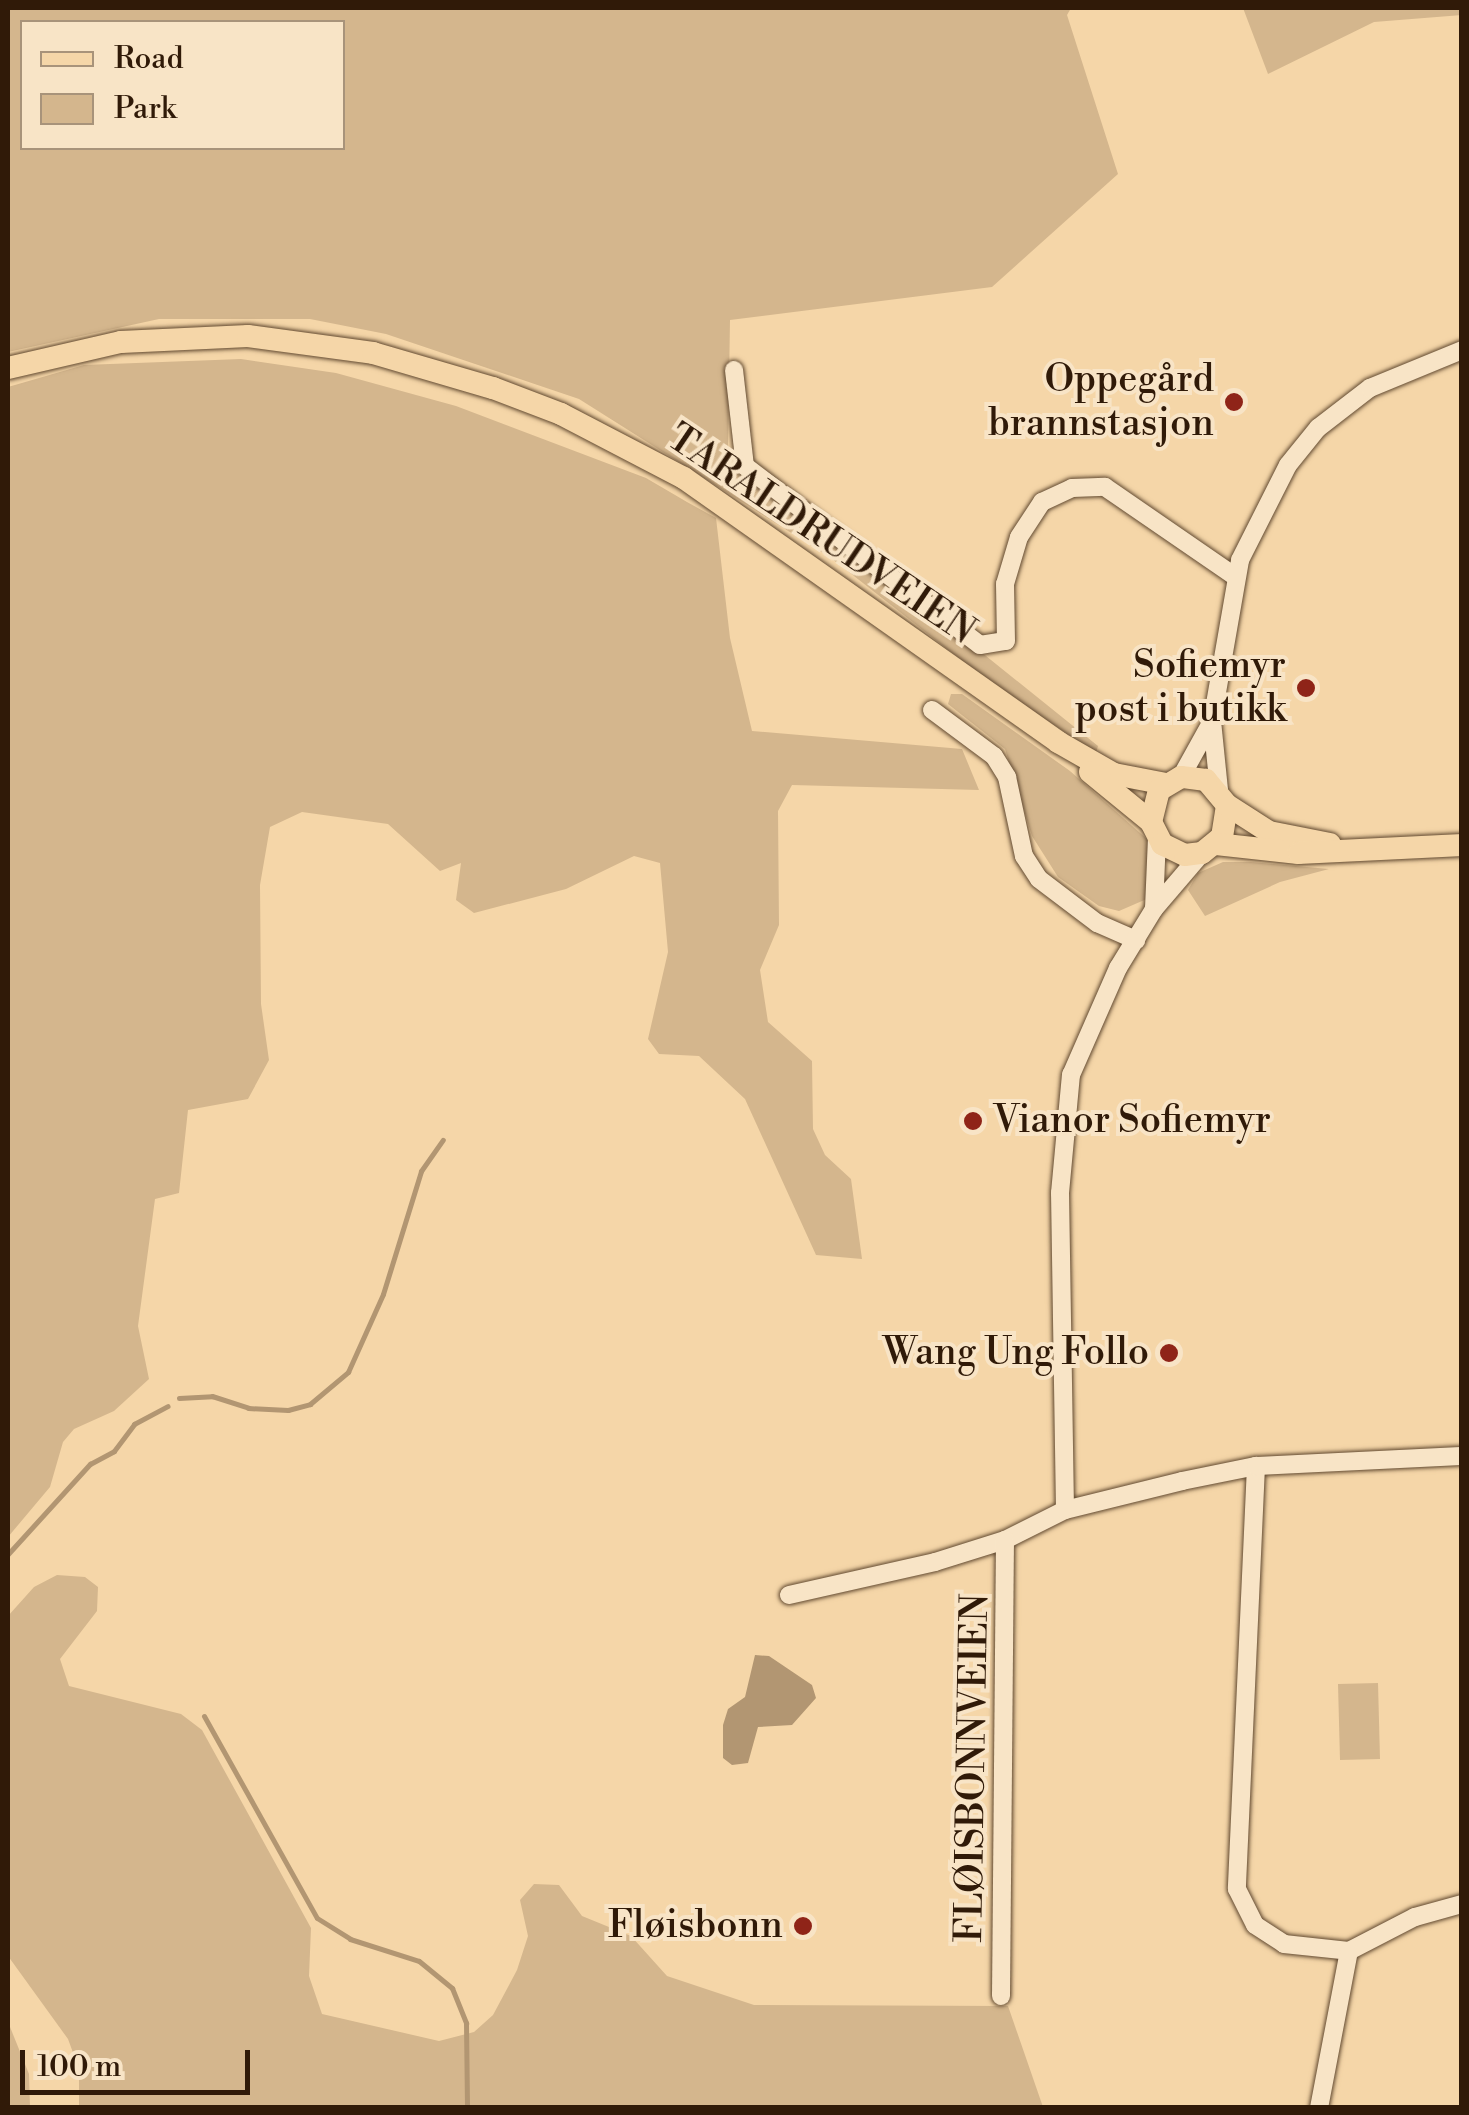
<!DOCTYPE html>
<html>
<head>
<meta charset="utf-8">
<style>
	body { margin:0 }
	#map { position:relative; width:1469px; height:2115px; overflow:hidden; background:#f5d6a8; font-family:"Libre Bodoni",serif }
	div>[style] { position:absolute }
	.green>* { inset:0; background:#d4b68d }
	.water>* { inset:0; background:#b29672 }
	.stream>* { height:5px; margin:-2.5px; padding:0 2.5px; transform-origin:2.5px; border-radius:2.5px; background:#b29672 }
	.roads { filter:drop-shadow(0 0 2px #614930) drop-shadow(0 0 2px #614930) }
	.minor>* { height:18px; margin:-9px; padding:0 9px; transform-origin:9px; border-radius:9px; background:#f8e4c6 }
	.major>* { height:22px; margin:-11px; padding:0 11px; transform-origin:11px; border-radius:11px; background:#f5d6a8 }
	.dots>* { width:28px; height:28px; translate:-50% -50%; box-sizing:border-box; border:5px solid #f8e4c6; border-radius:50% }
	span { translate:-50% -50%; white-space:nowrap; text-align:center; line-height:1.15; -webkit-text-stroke:8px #f8e4c6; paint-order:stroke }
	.poi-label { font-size:38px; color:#301a08 }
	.right { translate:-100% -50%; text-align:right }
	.left { translate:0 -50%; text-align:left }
	.street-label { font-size:38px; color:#301a08 }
	.frame { position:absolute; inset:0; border:10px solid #301a08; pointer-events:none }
	.legend { position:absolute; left:20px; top:20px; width:325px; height:130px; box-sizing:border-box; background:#f8e4c6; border:2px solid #a8937a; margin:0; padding:12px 18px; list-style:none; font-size:30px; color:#301a08 }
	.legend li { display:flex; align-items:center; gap:20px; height:50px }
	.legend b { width:50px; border:2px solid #a8937a }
	.scale { position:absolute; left:20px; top:2050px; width:230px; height:45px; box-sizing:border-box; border:5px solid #301a08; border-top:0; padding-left:12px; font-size:30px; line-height:35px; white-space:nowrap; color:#301a08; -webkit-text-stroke:8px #f8e4c6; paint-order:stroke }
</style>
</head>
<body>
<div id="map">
	<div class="green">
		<div style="clip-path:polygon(evenodd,8px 8px,1071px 8px,1067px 15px,1118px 174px,992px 287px,730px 320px,728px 444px,730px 463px,740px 476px,914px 598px,1098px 746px,1096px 753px,988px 681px,831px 558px,579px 399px,386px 334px,310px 319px,159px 319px,8px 352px,8px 8px,22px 22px,342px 22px,342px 148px,22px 148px,22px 22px)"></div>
		<div style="clip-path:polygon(1243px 8px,1461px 8px,1462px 15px,1374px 22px,1268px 74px)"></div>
		<div style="clip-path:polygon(241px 359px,336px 373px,456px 406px,646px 478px,687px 502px,716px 518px,730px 638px,752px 731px,962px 749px,979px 790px,792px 785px,778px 811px,779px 925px,760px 970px,768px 1022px,812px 1061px,813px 1129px,825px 1155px,851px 1179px,862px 1259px,816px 1255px,745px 1099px,699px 1056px,659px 1054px,648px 1039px,668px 952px,660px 863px,634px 856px,566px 889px,474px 913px,456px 900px,461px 863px,440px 871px,388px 824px,302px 812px,270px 827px,260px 885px,261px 1004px,269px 1060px,248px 1099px,188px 1110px,179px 1193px,155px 1199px,138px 1326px,149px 1379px,114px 1411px,74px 1429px,63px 1442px,50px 1487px,8px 1537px,8px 387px,84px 365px)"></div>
		<div style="clip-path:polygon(951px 694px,962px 694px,1070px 771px,1148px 840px,1158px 864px,1149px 898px,1119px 911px,1099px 906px,1058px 877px,1032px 836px,1005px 749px,948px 704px)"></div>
		<div style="clip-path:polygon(1223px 862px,1251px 862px,1329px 869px,1280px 882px,1205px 916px,1188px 890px,1198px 873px)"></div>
		<div style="clip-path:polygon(57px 1575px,85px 1577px,98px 1587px,97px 1611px,60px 1659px,69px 1686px,181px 1714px,202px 1730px,311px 1928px,309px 1976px,322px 2014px,439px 2041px,474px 2032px,493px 2015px,517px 1970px,528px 1936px,520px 1900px,534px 1884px,559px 1885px,582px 1916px,631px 1936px,667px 1976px,754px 2005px,1008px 2006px,1043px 2107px,79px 2107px,79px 2069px,68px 2039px,8px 1956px,8px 1616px,34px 1587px)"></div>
		<div style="clip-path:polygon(1378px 1683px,1380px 1759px,1340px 1760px,1338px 1684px)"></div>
		<div style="clip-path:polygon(8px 2022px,29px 2074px,30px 2107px,8px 2107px)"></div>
	</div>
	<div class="water">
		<div style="clip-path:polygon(755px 1655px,769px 1656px,812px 1685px,816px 1698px,792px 1725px,758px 1727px,748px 1763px,732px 1765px,723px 1758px,723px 1725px,728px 1709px,745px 1697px)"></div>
	</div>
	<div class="stream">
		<div style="left:179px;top:1398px;width:33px;rotate:-3deg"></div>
		<div style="left:212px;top:1396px;width:38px;rotate:18deg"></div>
		<div style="left:248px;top:1408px;width:40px;rotate:2.9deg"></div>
		<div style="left:288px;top:1410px;width:23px;rotate:-15deg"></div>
		<div style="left:310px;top:1404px;width:50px;rotate:-40.1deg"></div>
		<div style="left:348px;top:1372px;width:85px;rotate:-65.8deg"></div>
		<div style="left:383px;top:1294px;width:129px;rotate:-72.8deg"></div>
		<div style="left:421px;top:1171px;width:38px;rotate:-55deg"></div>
		<div style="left:8px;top:1554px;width:122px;rotate:-47.7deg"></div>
		<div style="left:90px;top:1464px;width:27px;rotate:-28deg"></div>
		<div style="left:114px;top:1451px;width:34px;rotate:-53deg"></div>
		<div style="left:134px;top:1424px;width:38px;rotate:-28deg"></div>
		<div style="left:204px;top:1716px;width:231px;rotate:60.8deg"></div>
		<div style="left:317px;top:1918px;width:39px;rotate:32deg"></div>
		<div style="left:350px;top:1939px;width:72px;rotate:17.7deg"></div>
		<div style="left:419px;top:1961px;width:43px;rotate:39.3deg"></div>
		<div style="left:452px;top:1988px;width:38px;rotate:68deg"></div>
		<div style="left:466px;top:2023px;width:85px;rotate:89.3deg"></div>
	</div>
	<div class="roads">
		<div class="minor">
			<div style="left:734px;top:370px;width:97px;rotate:83.5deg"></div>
			<div style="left:745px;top:466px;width:295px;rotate:37.3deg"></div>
			<div style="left:980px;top:645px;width:26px;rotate:-9deg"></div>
			<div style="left:1006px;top:641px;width:57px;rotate:-91deg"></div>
			<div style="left:1005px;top:584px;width:49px;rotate:-73.4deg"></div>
			<div style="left:1019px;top:537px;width:42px;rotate:-56.7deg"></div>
			<div style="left:1042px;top:502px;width:33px;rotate:-25deg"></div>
			<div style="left:1072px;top:488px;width:33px;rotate:-2deg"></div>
			<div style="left:1105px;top:487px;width:159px;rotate:34.5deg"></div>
			<div style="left:932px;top:710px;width:77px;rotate:36.6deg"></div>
			<div style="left:994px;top:756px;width:25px;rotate:58deg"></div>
			<div style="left:1007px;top:777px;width:81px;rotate:77.9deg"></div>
			<div style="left:1024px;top:856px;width:27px;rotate:57deg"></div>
			<div style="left:1039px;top:879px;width:73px;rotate:37.2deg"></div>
			<div style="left:1097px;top:923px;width:43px;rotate:23.6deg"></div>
			<div style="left:1212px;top:721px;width:69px;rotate:84.2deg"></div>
			<div style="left:1181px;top:777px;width:64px;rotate:-61deg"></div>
			<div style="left:1212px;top:721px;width:163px;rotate:-80.1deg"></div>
			<div style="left:1240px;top:560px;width:106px;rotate:-63.2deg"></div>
			<div style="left:1288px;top:465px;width:48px;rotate:-51deg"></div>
			<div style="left:1318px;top:428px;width:66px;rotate:-37.6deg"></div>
			<div style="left:1370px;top:388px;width:100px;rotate:-22.4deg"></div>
			<div style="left:1154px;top:909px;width:71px;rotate:-87.6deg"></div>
			<div style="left:1256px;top:1466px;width:423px;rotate:92.6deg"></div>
			<div style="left:1237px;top:1889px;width:40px;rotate:63.4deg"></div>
			<div style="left:1255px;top:1925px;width:35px;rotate:33deg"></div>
			<div style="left:1284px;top:1944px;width:65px;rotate:6.1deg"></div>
			<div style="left:1065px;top:1510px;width:317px;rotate:-90.9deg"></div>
			<div style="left:1060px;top:1193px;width:119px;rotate:-84.7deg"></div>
			<div style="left:1071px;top:1075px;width:117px;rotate:-66.3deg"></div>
			<div style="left:1118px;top:968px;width:69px;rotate:-58.6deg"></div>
			<div style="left:1154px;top:909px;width:74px;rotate:-49.4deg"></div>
			<div style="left:789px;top:1595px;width:150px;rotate:-12.7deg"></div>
			<div style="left:935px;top:1562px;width:73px;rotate:-17.4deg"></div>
			<div style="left:1005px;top:1540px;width:67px;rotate:-26.6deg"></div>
			<div style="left:1065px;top:1510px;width:121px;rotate:-13.9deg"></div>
			<div style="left:1182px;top:1481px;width:76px;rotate:-11.5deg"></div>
			<div style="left:1256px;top:1466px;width:206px;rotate:-2.8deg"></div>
			<div style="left:1001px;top:1996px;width:456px;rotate:-89.5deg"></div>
			<div style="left:1319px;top:2108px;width:160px;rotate:-79.2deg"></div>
			<div style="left:1349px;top:1951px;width:74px;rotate:-27.3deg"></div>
			<div style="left:1415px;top:1917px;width:49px;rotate:-15.5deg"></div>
		</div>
		<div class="major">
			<div style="left:8px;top:368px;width:116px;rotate:-13deg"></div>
			<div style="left:121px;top:342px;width:127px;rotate:-2.7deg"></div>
			<div style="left:248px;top:336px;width:126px;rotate:7.7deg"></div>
			<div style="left:373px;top:353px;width:125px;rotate:16.3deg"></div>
			<div style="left:493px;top:388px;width:73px;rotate:20.9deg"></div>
			<div style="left:561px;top:414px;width:139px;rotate:27.5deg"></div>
			<div style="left:684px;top:478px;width:458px;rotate:35.2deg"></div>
			<div style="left:1058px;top:742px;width:64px;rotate:29.7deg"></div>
			<div style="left:1114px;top:774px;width:53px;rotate:10.9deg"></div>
			<div style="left:1090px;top:772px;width:79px;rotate:39.3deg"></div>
			<div style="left:1151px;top:822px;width:25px;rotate:63deg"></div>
			<div style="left:1162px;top:844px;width:25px;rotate:26deg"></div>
			<div style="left:1185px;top:855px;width:17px;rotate:-7deg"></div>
			<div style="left:1202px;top:853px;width:26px;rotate:-39deg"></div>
			<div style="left:1222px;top:837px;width:32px;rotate:-81deg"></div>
			<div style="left:1227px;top:805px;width:33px;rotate:-130deg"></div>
			<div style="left:1206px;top:780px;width:25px;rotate:-173deg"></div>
			<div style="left:1181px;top:777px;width:26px;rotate:149deg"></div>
			<div style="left:1159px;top:790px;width:33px;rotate:104deg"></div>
			<div style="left:1227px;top:805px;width:50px;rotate:32.7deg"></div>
			<div style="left:1269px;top:832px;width:62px;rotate:11.1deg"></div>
			<div style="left:1216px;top:844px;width:83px;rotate:6.2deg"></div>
			<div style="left:1299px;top:853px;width:163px;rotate:-2.8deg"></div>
		</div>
	</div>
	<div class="dots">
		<div style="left:1234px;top:402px;background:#8f2418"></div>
		<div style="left:1306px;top:688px;background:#8f2418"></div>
		<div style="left:973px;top:1121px;background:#8f2418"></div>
		<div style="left:1169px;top:1353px;background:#8f2418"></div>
		<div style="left:803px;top:1926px;background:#8f2418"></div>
	</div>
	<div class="poi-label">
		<span class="right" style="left:1214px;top:402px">Oppegård<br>brannstasjon</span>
		<span class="right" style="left:1286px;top:688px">Sofiemyr<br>post i butikk</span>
		<span class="left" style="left:993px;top:1121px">Vianor Sofiemyr</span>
		<span class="right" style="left:1149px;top:1353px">Wang Ung Follo</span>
		<span class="right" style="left:783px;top:1926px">Fløisbonn</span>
	</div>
	<div class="street-label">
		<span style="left:821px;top:535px;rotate:34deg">TARALDRUDVEIEN</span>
		<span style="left:973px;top:1768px;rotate:-89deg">FLØISBONNVEIEN</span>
	</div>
	<div class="frame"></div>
	<ul class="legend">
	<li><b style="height:12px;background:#f5d6a8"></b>Road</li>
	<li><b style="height:28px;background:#d4b68d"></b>Park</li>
	</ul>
	<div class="scale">100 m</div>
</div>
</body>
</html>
